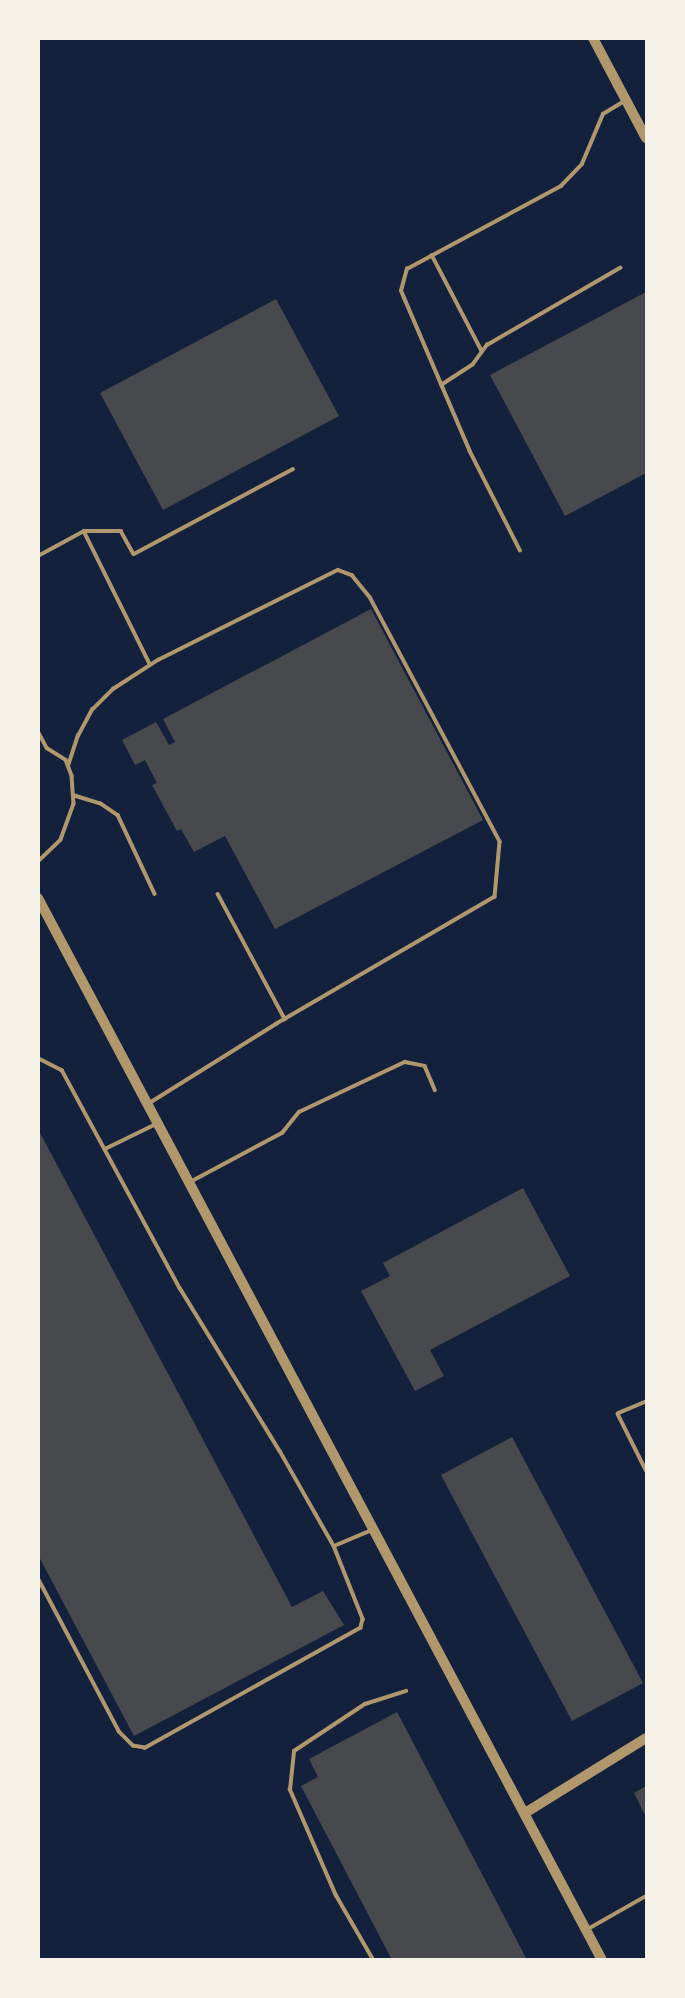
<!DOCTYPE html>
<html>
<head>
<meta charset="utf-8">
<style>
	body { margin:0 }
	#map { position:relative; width:685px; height:1998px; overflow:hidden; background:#14213d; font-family:"Alegreya Sans",sans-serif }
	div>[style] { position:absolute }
	.building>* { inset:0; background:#48494c }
	.service>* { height:3.5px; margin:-1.75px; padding:0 1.75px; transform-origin:1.75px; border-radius:1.75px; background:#b1986c }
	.tertiary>* { height:10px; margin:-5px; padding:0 5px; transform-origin:5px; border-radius:5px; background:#b1986c }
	span { translate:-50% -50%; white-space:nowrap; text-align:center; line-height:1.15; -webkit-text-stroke:7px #f6f1e7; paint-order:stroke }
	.frame { position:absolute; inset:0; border:40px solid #f6f1e7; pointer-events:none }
</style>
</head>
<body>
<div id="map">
	<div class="building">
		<div style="clip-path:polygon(646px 292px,646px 473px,565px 516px,490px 375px)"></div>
		<div style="clip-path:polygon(276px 299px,339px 416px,163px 510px,100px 393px)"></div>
		<div style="clip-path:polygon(371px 609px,483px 820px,275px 929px,225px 836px,194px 852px,181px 829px,177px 831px,152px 785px,157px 783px,145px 760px,135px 765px,122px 740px,156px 722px,169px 745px,175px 742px,163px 719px)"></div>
		<div style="clip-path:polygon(38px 1129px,292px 1607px,323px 1591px,344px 1625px,134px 1736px,38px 1555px)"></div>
		<div style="clip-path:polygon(523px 1188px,570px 1276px,430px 1350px,444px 1376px,415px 1391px,361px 1291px,390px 1276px,383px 1263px)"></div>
		<div style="clip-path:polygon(512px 1437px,643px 1683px,572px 1721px,441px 1475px)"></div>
		<div style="clip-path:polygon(397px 1712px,527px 1960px,392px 1960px,301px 1786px,318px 1777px,309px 1759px)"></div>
		<div style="clip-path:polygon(646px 1786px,646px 1817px,634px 1793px)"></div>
	</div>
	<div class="service">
		<div style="left:432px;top:255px;width:108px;rotate:62.5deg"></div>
		<div style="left:441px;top:385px;width:38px;rotate:-33deg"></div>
		<div style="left:473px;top:364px;width:24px;rotate:-54deg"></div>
		<div style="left:487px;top:345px;width:154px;rotate:-30.1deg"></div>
		<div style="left:84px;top:531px;width:37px"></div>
		<div style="left:121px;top:531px;width:26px;rotate:61deg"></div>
		<div style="left:134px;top:554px;width:180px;rotate:-28.1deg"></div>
		<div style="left:520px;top:551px;width:111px;rotate:-116.8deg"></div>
		<div style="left:470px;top:452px;width:175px;rotate:-113.2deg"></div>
		<div style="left:401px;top:291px;width:23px;rotate:-75deg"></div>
		<div style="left:407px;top:269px;width:175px;rotate:-28.3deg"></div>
		<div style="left:561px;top:186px;width:30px;rotate:-46deg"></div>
		<div style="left:582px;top:164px;width:54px;rotate:-67.2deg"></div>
		<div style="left:603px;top:114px;width:26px;rotate:-31deg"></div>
		<div style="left:38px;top:556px;width:52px;rotate:-28.5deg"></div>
		<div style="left:84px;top:531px;width:148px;rotate:63.6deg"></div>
		<div style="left:38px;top:731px;width:19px;rotate:62deg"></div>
		<div style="left:47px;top:748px;width:22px;rotate:32deg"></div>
		<div style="left:66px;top:760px;width:17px;rotate:69deg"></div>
		<div style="left:72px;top:776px;width:28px;rotate:86deg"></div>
		<div style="left:74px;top:804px;width:38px;rotate:110deg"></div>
		<div style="left:61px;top:840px;width:32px;rotate:136deg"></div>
		<div style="left:68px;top:766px;width:32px;rotate:-72deg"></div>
		<div style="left:78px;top:736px;width:30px;rotate:-62deg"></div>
		<div style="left:92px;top:710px;width:30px;rotate:-45deg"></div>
		<div style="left:113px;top:689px;width:54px;rotate:-32.8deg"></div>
		<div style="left:158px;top:660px;width:201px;rotate:-26.6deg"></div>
		<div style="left:338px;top:570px;width:15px;rotate:20deg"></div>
		<div style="left:352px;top:575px;width:28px;rotate:51deg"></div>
		<div style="left:370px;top:597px;width:277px;rotate:62deg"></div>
		<div style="left:500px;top:842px;width:55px;rotate:95.2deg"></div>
		<div style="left:495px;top:897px;width:252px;rotate:149.8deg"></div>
		<div style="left:277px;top:1024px;width:151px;rotate:148deg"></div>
		<div style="left:73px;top:795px;width:28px;rotate:17deg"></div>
		<div style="left:100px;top:803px;width:22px;rotate:34deg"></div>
		<div style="left:118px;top:815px;width:87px;rotate:64.9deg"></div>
		<div style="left:218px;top:894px;width:142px;rotate:61.8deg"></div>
		<div style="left:38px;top:1058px;width:27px;rotate:27deg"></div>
		<div style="left:62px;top:1070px;width:248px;rotate:61.6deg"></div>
		<div style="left:180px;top:1288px;width:191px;rotate:58.5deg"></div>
		<div style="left:280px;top:1451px;width:109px;rotate:60.4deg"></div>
		<div style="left:334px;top:1546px;width:79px;rotate:68.3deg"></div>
		<div style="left:363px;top:1619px;width:9px;rotate:103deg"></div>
		<div style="left:361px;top:1628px;width:247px;rotate:150.9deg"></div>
		<div style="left:145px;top:1748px;width:12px;rotate:-171deg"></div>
		<div style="left:133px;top:1746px;width:20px;rotate:-135deg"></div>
		<div style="left:119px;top:1732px;width:173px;rotate:-117.9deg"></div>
		<div style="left:105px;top:1149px;width:57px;rotate:-26.1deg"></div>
		<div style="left:192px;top:1181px;width:102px;rotate:-28.1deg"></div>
		<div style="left:282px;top:1133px;width:27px;rotate:-51deg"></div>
		<div style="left:299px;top:1112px;width:117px;rotate:-25.3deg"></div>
		<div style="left:405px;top:1062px;width:20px;rotate:11deg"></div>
		<div style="left:425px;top:1066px;width:26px;rotate:67deg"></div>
		<div style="left:646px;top:1402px;width:30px;rotate:157deg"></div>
		<div style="left:618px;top:1414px;width:63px;rotate:63.4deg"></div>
		<div style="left:334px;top:1546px;width:41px;rotate:-22.8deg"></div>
		<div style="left:588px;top:1929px;width:67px;rotate:-29.6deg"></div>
		<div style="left:373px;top:1960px;width:74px;rotate:-120deg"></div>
		<div style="left:336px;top:1896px;width:116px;rotate:-113.5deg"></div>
		<div style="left:290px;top:1790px;width:39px;rotate:-84deg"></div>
		<div style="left:294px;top:1751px;width:85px;rotate:-33.5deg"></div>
		<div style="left:365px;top:1704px;width:43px;rotate:-17.6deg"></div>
	</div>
	<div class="tertiary">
		<div style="left:593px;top:38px;width:113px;rotate:62.1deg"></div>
		<div style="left:38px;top:898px;width:1202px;rotate:62.03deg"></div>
		<div style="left:525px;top:1813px;width:142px;rotate:-31.8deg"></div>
	</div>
	<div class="frame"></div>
</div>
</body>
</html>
